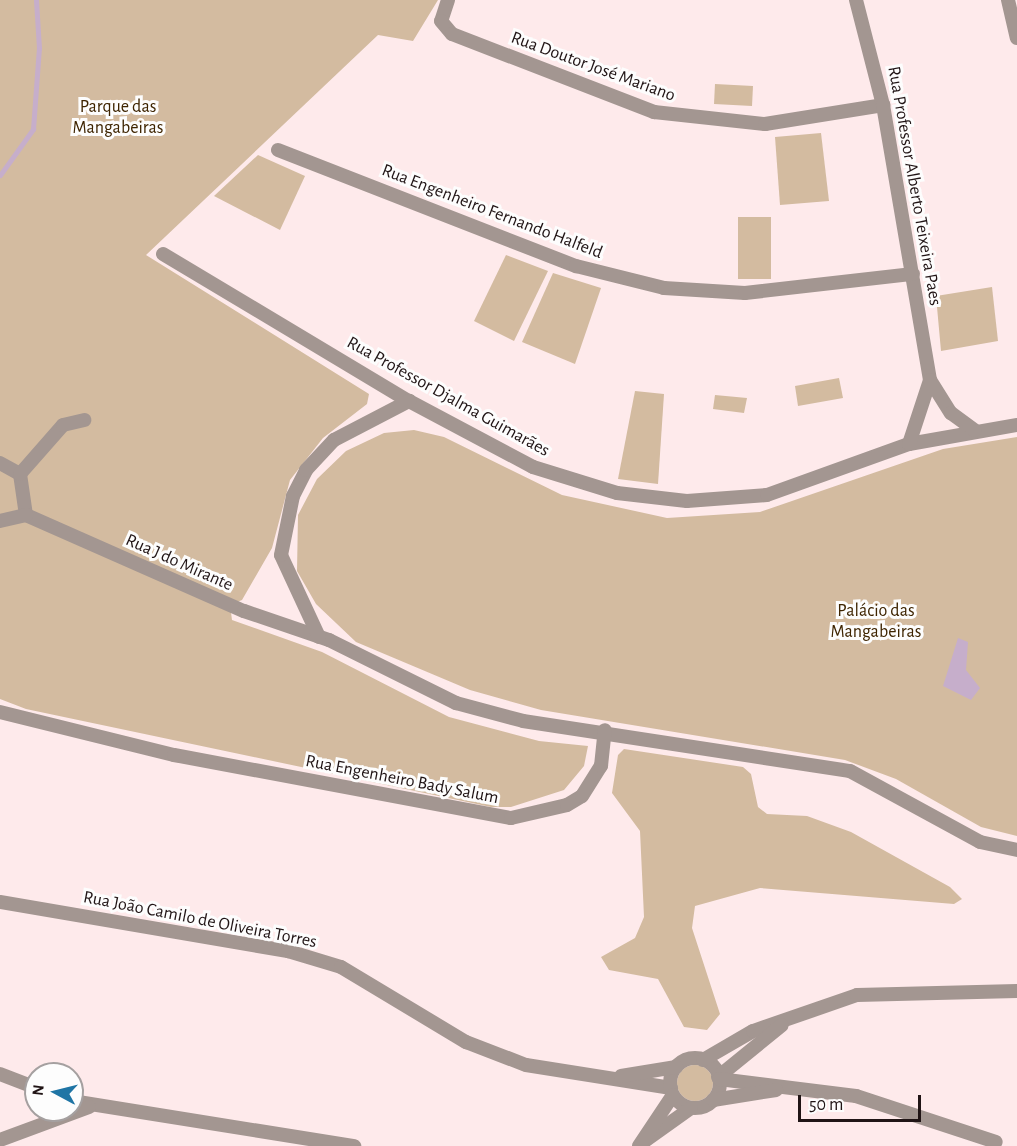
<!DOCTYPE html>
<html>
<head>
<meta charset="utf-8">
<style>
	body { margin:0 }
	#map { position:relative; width:1017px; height:1146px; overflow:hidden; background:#feeaeb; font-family:"Alegreya Sans",sans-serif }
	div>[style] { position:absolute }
	.green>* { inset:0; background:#d3bba0 }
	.round { border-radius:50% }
	.water>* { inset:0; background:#c6aecb }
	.stream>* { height:5px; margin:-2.5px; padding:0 2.5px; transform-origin:2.5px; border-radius:2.5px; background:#c6aecb }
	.minor>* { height:14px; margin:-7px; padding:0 7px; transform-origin:7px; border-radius:7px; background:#a39691 }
	.minor>.ring { margin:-7px; padding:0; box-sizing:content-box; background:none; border:14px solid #a39691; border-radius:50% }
	span { translate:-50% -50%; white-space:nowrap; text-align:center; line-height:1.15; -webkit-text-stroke:6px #fdfdfd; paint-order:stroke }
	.street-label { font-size:18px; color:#201415 }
	.park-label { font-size:18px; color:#3e2400 }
	.north { position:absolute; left:24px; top:1062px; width:60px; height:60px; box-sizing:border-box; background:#fdfdfd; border:2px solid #a5a0a0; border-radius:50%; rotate:277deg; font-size:16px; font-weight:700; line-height:24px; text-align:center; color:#201415 }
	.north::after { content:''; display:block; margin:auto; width:21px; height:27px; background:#1f75a5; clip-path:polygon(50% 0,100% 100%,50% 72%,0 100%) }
	.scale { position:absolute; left:798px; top:1095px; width:123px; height:27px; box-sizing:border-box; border:3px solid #201415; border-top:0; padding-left:8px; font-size:18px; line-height:21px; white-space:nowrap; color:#201415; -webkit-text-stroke:4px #fdfdfd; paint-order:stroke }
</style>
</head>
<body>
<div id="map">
	<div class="green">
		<div style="clip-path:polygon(0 0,438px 0,413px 41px,378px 35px,146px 255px,369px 394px,367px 404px,323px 438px,290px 480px,272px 548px,242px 600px,230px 605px,232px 620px,322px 652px,449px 717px,539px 741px,588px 746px,584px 766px,564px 790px,511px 807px,491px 807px,26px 709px,0 699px)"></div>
		<div style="clip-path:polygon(715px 84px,753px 86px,752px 106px,714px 104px)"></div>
		<div style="clip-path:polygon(821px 133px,829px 201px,780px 205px,775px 137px)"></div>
		<div style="clip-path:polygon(258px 155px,305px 176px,280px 230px,214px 196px)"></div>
		<div style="clip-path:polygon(738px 217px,771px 217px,771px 279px,738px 279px)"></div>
		<div style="clip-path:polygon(506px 255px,548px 271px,514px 341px,474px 321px)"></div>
		<div style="clip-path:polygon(553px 273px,601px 288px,575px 364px,522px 342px)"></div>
		<div style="clip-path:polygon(992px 287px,998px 341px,941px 351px,936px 296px)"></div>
		<div style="clip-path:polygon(839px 378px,843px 398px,798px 406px,795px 386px)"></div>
		<div style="clip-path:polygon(635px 391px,664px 394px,658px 484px,618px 479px)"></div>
		<div style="clip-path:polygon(715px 395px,747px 398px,744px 413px,713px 409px)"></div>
		<div style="clip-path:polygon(414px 430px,444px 437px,562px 495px,667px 518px,760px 512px,943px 449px,1017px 437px,1017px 836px,981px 827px,896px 779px,845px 760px,541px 710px,470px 690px,356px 642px,316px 604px,297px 571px,298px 515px,317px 479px,346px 451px,384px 433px)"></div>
		<div style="clip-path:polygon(624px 749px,743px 767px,751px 774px,758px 807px,767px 814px,807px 816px,851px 832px,950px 887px,962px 899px,954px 904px,760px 888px,695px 906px,692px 928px,720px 1014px,707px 1030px,684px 1027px,658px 979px,609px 970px,601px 957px,635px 938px,644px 917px,640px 831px,612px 793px,618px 755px)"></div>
		<div class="round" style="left:677px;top:1065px;width:36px;height:36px"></div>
	</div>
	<div class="water">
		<div style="clip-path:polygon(958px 638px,968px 642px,966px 670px,980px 688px,971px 700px,943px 686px)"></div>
	</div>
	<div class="stream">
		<div style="left:0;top:175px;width:57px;rotate:-54.3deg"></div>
		<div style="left:33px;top:129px;width:81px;rotate:-85.8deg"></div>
		<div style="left:39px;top:48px;width:48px;rotate:-93.6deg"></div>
	</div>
	<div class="minor">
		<div style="left:448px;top:0;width:22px;rotate:108deg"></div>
		<div style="left:441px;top:21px;width:17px;rotate:50deg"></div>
		<div style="left:452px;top:34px;width:217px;rotate:21.1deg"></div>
		<div style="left:654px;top:112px;width:112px;rotate:6.2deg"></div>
		<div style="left:765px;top:124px;width:120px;rotate:-9.1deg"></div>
		<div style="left:856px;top:0;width:108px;rotate:75.6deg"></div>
		<div style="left:883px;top:105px;width:279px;rotate:80.3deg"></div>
		<div style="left:1008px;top:0;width:39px;rotate:77deg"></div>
		<div style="left:278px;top:150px;width:320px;rotate:21.3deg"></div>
		<div style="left:576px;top:266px;width:91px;rotate:14deg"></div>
		<div style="left:664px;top:288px;width:81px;rotate:3.5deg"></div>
		<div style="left:745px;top:293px;width:169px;rotate:-6.5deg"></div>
		<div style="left:163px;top:254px;width:287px;rotate:30.9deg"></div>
		<div style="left:409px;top:401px;width:140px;rotate:28deg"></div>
		<div style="left:533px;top:467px;width:88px;rotate:17.2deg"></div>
		<div style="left:617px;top:493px;width:70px;rotate:6.5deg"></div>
		<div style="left:687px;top:501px;width:80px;rotate:-4.3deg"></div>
		<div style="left:767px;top:495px;width:151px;rotate:-19.8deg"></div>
		<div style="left:909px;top:444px;width:110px;rotate:-10deg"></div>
		<div style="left:909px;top:444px;width:67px;rotate:-71.8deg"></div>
		<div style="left:930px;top:380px;width:39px;rotate:58deg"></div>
		<div style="left:951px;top:413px;width:29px;rotate:36deg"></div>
		<div style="left:0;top:463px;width:23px;rotate:29deg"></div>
		<div style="left:20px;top:474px;width:41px;rotate:81.7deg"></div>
		<div style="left:20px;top:474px;width:65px;rotate:-48.7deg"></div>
		<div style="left:63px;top:425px;width:22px;rotate:-13deg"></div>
		<div style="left:26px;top:515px;width:238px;rotate:23.8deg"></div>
		<div style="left:244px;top:611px;width:90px;rotate:18.8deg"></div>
		<div style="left:329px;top:640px;width:142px;rotate:26.4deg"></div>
		<div style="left:456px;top:703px;width:69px;rotate:15deg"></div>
		<div style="left:523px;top:721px;width:331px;rotate:8.7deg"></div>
		<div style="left:850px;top:771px;width:148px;rotate:28.6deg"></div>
		<div style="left:980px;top:842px;width:38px;rotate:12deg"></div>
		<div style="left:0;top:521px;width:27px;rotate:-13deg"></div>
		<div style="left:319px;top:637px;width:90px;rotate:-114.9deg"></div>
		<div style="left:281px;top:555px;width:60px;rotate:-78.5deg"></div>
		<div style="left:293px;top:496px;width:29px;rotate:-63deg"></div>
		<div style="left:306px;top:470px;width:41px;rotate:-47deg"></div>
		<div style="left:334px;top:440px;width:85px;rotate:-27.5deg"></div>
		<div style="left:0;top:712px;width:179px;rotate:13.9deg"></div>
		<div style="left:174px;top:755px;width:343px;rotate:10.6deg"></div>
		<div style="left:511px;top:818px;width:57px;rotate:-13.1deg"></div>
		<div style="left:567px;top:805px;width:17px;rotate:-31deg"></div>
		<div style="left:582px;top:796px;width:36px;rotate:-58deg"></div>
		<div style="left:601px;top:766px;width:36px;rotate:-84deg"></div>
		<div style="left:0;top:902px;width:292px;rotate:9.7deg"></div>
		<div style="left:288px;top:951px;width:55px;rotate:16.8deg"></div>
		<div style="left:341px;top:967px;width:146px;rotate:31deg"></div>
		<div style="left:466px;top:1042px;width:64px;rotate:21deg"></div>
		<div style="left:526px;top:1065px;width:147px;rotate:9deg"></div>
		<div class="ring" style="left:670px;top:1058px;width:36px;height:36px"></div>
		<div style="left:703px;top:1060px;width:58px;rotate:-30.1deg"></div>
		<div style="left:753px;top:1031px;width:110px;rotate:-19.1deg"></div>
		<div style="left:857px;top:995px;width:160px;rotate:-1.4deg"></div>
		<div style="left:0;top:1074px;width:39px;rotate:21deg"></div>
		<div style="left:621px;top:1076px;width:56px;rotate:-9.3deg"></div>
		<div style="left:718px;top:1077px;width:82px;rotate:-39.1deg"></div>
		<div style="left:719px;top:1079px;width:138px;rotate:7.1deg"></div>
		<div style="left:856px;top:1096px;width:147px;rotate:18.2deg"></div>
		<div style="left:713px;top:1100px;width:64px;rotate:-9deg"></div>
		<div style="left:72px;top:1101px;width:286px;rotate:9.1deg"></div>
		<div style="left:0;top:1140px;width:95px;rotate:-20.3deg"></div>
		<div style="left:646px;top:1140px;width:55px;rotate:-35.4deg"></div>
		<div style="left:639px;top:1146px;width:61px;rotate:-56.3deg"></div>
	</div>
	<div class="street-label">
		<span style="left:593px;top:67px;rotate:20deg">Rua Doutor José Mariano</span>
		<span style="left:914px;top:186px;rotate:80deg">Rua Professor Alberto Teixeira Paes</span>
		<span style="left:492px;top:212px;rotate:21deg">Rua Engenheiro Fernando Halfeld</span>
		<span style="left:448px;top:397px;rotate:29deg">Rua Professor Djalma Guimarães</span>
		<span style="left:179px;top:563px;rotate:24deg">Rua J do Mirante</span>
		<span style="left:402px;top:780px;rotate:11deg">Rua Engenheiro Bady Salum</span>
		<span style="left:200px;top:920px;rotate:11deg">Rua João Camilo de Oliveira Torres</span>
	</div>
	<div class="park-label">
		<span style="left:118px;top:118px">Parque das<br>Mangabeiras</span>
		<span style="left:876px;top:622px">Palácio das<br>Mangabeiras</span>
	</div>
	<div class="north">N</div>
	<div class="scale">50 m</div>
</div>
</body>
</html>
